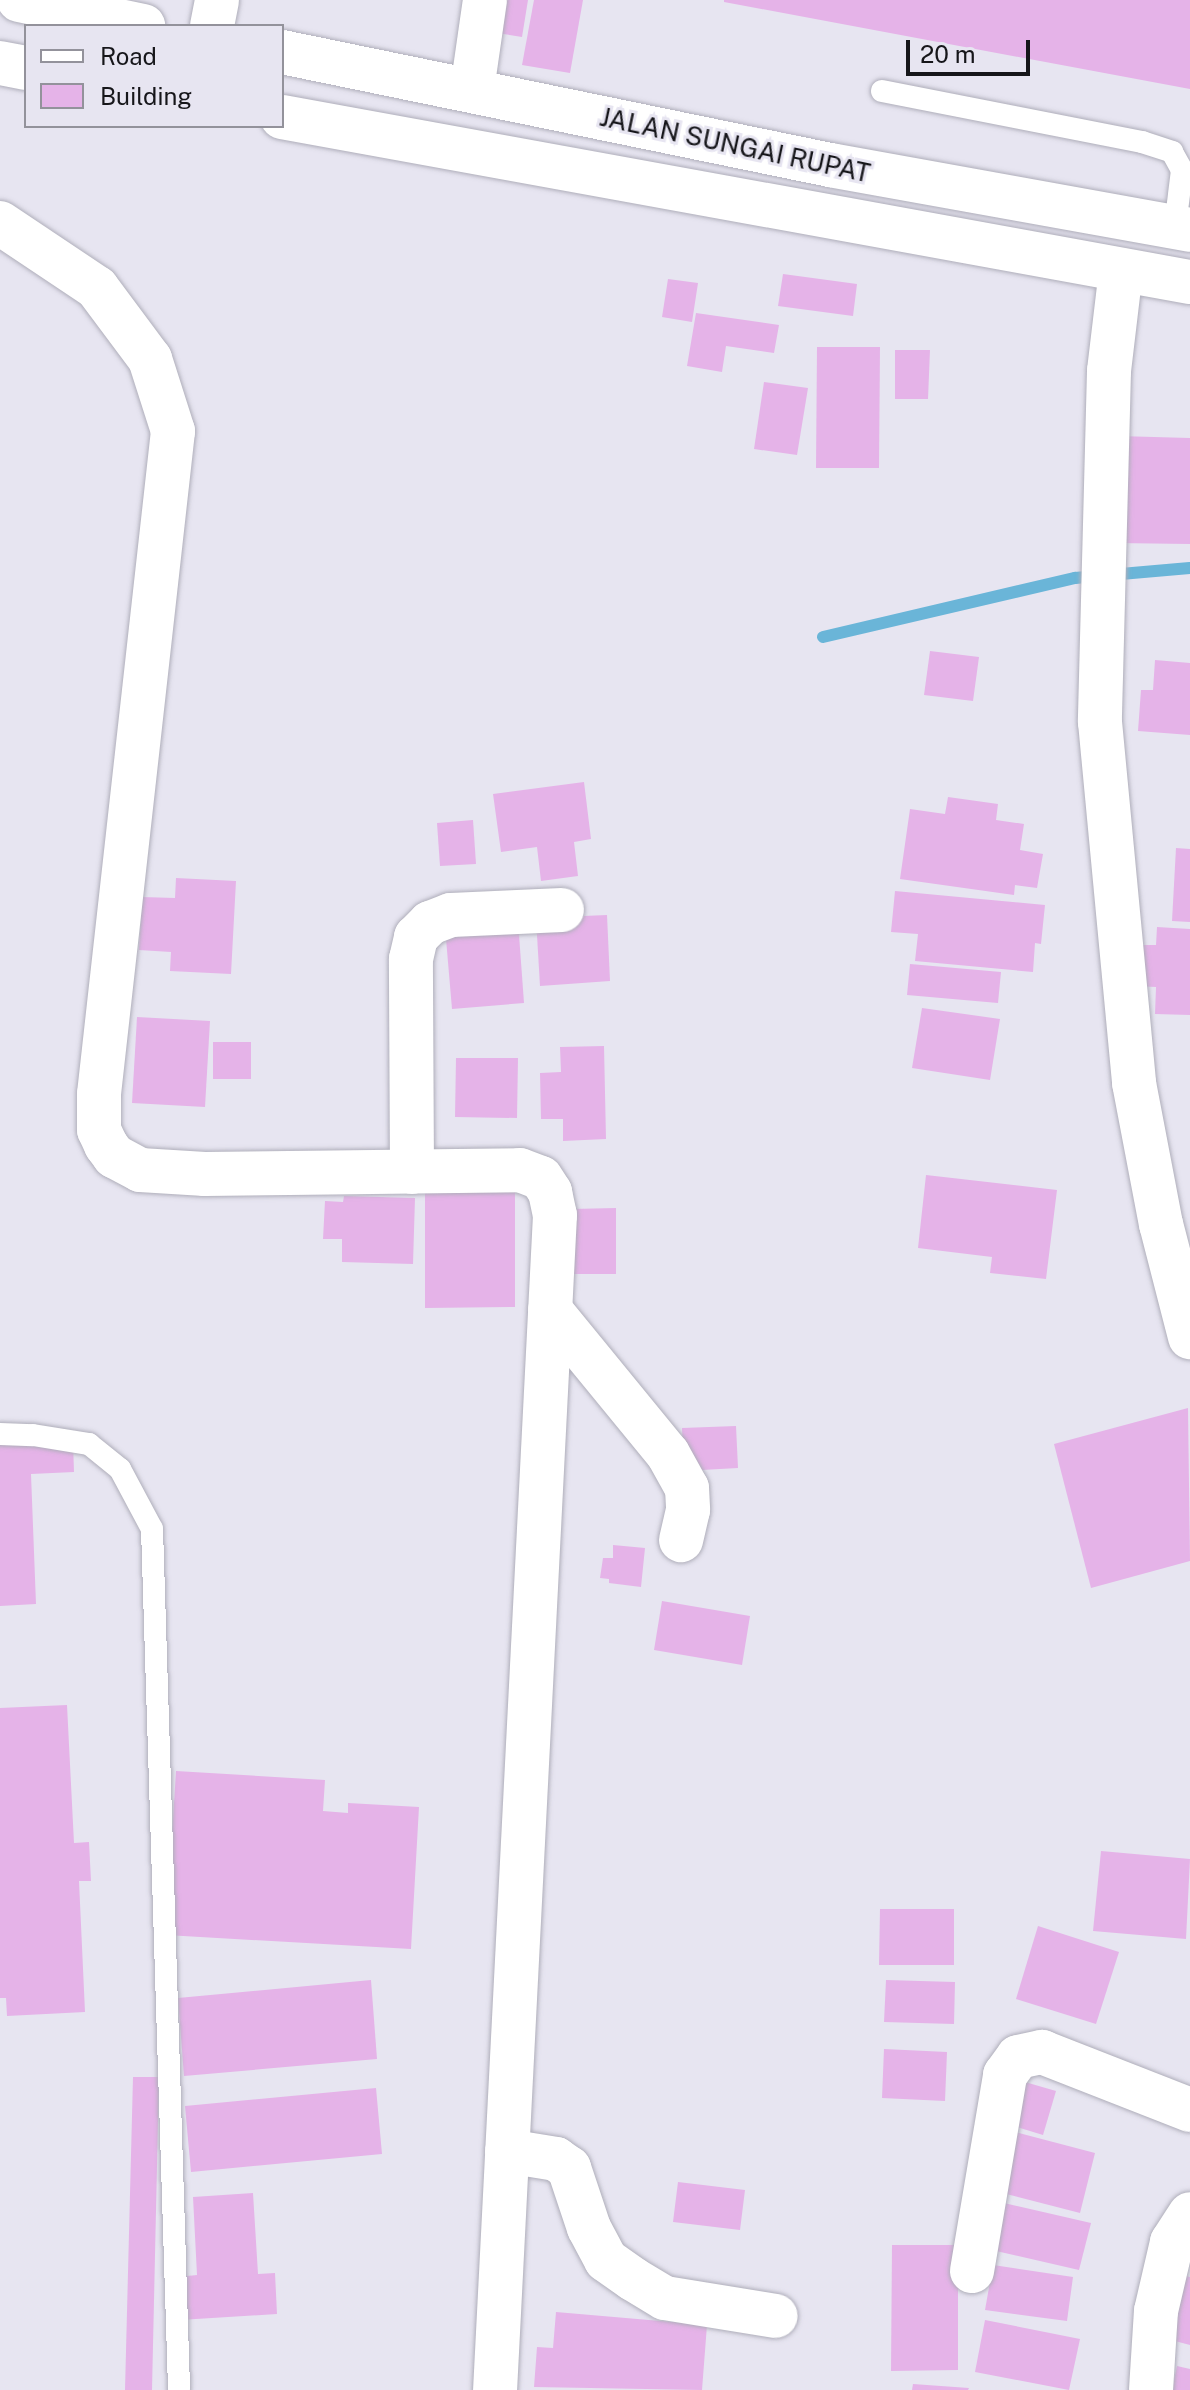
<!DOCTYPE html>
<html>
<head>
<meta charset="utf-8">
<style>
	body { margin:0 }
	#map { position:relative; width:1190px; height:2390px; overflow:hidden; background:#e7e5f1; font-family:"Public Sans",sans-serif }
	div>[style] { position:absolute }
	.stream>* { height:12px; margin:-6px; padding:0 6px; transform-origin:6px; border-radius:6px; background:#6ab5d8 }
	.building>* { inset:0; background:#e5b3e8 }
	.roads { filter:drop-shadow(0 0 2px #afaeba) drop-shadow(0 0 2px #afaeba) }
	.service>* { height:22px; margin:-11px; padding:0 11px; transform-origin:11px; border-radius:11px; background:#fff }
	.minor>* { height:44px; margin:-22px; padding:0 22px; transform-origin:22px; border-radius:22px; background:#fff }
	.primary>* { height:44px; margin:-22px; padding:0 22px; transform-origin:22px; border-radius:22px; background:#fff }
	span { translate:-50% -50%; white-space:nowrap; text-align:center; line-height:1.15; -webkit-text-stroke:6px #e7e5f1; paint-order:stroke }
	.street-label { font-size:26px; color:#16161a }
	.legend { position:absolute; left:24px; top:24px; width:260px; height:104px; box-sizing:border-box; background:#e7e5f1; border:2px solid #93929b; margin:0; padding:10px 14px; list-style:none; font-size:24px; color:#16161a }
	.legend li { display:flex; align-items:center; gap:16px; height:40px }
	.legend b { width:40px; border:2px solid #93929b }
	.scale { position:absolute; left:906px; top:40px; width:124px; height:36px; box-sizing:border-box; border:4px solid #16161a; border-top:0; padding-left:10px; font-size:24px; line-height:28px; white-space:nowrap; color:#16161a; -webkit-text-stroke:6px #e7e5f1; paint-order:stroke }
</style>
</head>
<body>
<div id="map">
	<div class="stream">
		<div style="left:823px;top:637px;width:259px;rotate:-13.2deg"></div>
		<div style="left:1075px;top:578px;width:115px;rotate:-5deg"></div>
	</div>
	<div class="building">
		<div style="clip-path:polygon(496px 0,528px 0,522px 37px,491px 32px)"></div>
		<div style="clip-path:polygon(534px 0,583px 0,570px 73px,522px 65px)"></div>
		<div style="clip-path:polygon(724px 0,1190px 0,1190px 89px,724px 2px)"></div>
		<div style="clip-path:polygon(783px 274px,857px 284px,853px 316px,778px 306px)"></div>
		<div style="clip-path:polygon(668px 279px,698px 283px,692px 322px,662px 317px)"></div>
		<div style="clip-path:polygon(696px 313px,779px 325px,774px 353px,726px 346px,722px 372px,687px 366px)"></div>
		<div style="clip-path:polygon(817px 347px,880px 347px,879px 468px,816px 468px)"></div>
		<div style="clip-path:polygon(895px 350px,930px 350px,928px 399px,895px 399px)"></div>
		<div style="clip-path:polygon(764px 382px,808px 388px,797px 455px,754px 449px)"></div>
		<div style="clip-path:polygon(1118px 436px,1190px 438px,1190px 544px,1115px 543px)"></div>
		<div style="clip-path:polygon(930px 651px,979px 657px,973px 701px,924px 695px)"></div>
		<div style="clip-path:polygon(1155px 660px,1190px 663px,1190px 735px,1138px 731px,1141px 690px,1153px 690px)"></div>
		<div style="clip-path:polygon(584px 782px,591px 839px,574px 842px,578px 876px,541px 881px,537px 847px,501px 852px,493px 794px)"></div>
		<div style="clip-path:polygon(948px 797px,998px 804px,996px 820px,1024px 824px,1020px 850px,1043px 854px,1037px 888px,1015px 885px,1014px 895px,900px 879px,910px 809px,945px 814px)"></div>
		<div style="clip-path:polygon(473px 820px,476px 864px,440px 866px,437px 823px)"></div>
		<div style="clip-path:polygon(1176px 848px,1190px 849px,1190px 922px,1172px 921px)"></div>
		<div style="clip-path:polygon(176px 878px,236px 881px,231px 974px,170px 971px,171px 952px,139px 950px,142px 897px,175px 898px)"></div>
		<div style="clip-path:polygon(895px 891px,1045px 905px,1041px 944px,1035px 943px,1033px 972px,915px 961px,918px 934px,891px 932px)"></div>
		<div style="clip-path:polygon(607px 915px,610px 981px,540px 986px,536px 918px)"></div>
		<div style="clip-path:polygon(518px 921px,524px 1003px,452px 1009px,445px 927px)"></div>
		<div style="clip-path:polygon(1157px 927px,1190px 929px,1190px 1015px,1155px 1014px,1156px 987px,1133px 986px,1135px 945px,1156px 945px)"></div>
		<div style="clip-path:polygon(910px 964px,1001px 972px,998px 1003px,907px 995px)"></div>
		<div style="clip-path:polygon(922px 1008px,1000px 1019px,990px 1080px,912px 1068px)"></div>
		<div style="clip-path:polygon(137px 1017px,210px 1021px,205px 1107px,132px 1103px)"></div>
		<div style="clip-path:polygon(213px 1042px,251px 1042px,251px 1079px,213px 1079px)"></div>
		<div style="clip-path:polygon(604px 1046px,606px 1139px,563px 1141px,563px 1119px,541px 1119px,540px 1073px,561px 1072px,560px 1047px)"></div>
		<div style="clip-path:polygon(456px 1058px,518px 1058px,517px 1118px,455px 1117px)"></div>
		<div style="clip-path:polygon(926px 1175px,1057px 1190px,1046px 1279px,990px 1273px,992px 1257px,918px 1248px)"></div>
		<div style="clip-path:polygon(425px 1190px,515px 1190px,515px 1307px,425px 1308px)"></div>
		<div style="clip-path:polygon(344px 1196px,415px 1198px,413px 1264px,342px 1262px,342px 1239px,323px 1239px,325px 1201px,343px 1202px)"></div>
		<div style="clip-path:polygon(616px 1208px,616px 1274px,572px 1274px,572px 1209px)"></div>
		<div style="clip-path:polygon(1188px 1408px,1190px 1561px,1091px 1588px,1054px 1444px)"></div>
		<div style="clip-path:polygon(736px 1426px,738px 1468px,684px 1471px,682px 1428px)"></div>
		<div style="clip-path:polygon(73px 1442px,74px 1472px,31px 1474px,36px 1604px,0 1606px,0 1445px)"></div>
		<div style="clip-path:polygon(613px 1545px,645px 1548px,641px 1587px,609px 1583px,609px 1579px,600px 1578px,603px 1558px,613px 1558px)"></div>
		<div style="clip-path:polygon(662px 1601px,750px 1616px,742px 1665px,654px 1650px)"></div>
		<div style="clip-path:polygon(67px 1705px,74px 1843px,89px 1842px,91px 1881px,79px 1881px,85px 2012px,7px 2016px,6px 1998px,0 1998px,0 1708px)"></div>
		<div style="clip-path:polygon(176px 1771px,325px 1780px,323px 1811px,348px 1813px,348px 1803px,419px 1807px,411px 1949px,166px 1935px)"></div>
		<div style="clip-path:polygon(1101px 1851px,1190px 1859px,1186px 1939px,1093px 1931px)"></div>
		<div style="clip-path:polygon(880px 1909px,954px 1909px,954px 1965px,879px 1965px)"></div>
		<div style="clip-path:polygon(1038px 1926px,1119px 1952px,1096px 2024px,1016px 1999px)"></div>
		<div style="clip-path:polygon(371px 1980px,377px 2059px,184px 2076px,178px 1998px)"></div>
		<div style="clip-path:polygon(886px 1980px,955px 1982px,954px 2024px,884px 2022px)"></div>
		<div style="clip-path:polygon(884px 2049px,947px 2052px,945px 2101px,882px 2098px)"></div>
		<div style="clip-path:polygon(133px 2077px,159px 2077px,152px 2390px,125px 2390px)"></div>
		<div style="clip-path:polygon(1018px 2080px,1056px 2091px,1043px 2135px,1004px 2123px)"></div>
		<div style="clip-path:polygon(376px 2088px,382px 2154px,191px 2172px,185px 2106px)"></div>
		<div style="clip-path:polygon(1011px 2131px,1095px 2153px,1080px 2213px,995px 2191px)"></div>
		<div style="clip-path:polygon(678px 2182px,745px 2190px,740px 2230px,673px 2222px)"></div>
		<div style="clip-path:polygon(253px 2193px,258px 2274px,275px 2273px,277px 2314px,180px 2320px,178px 2277px,197px 2275px,193px 2197px)"></div>
		<div style="clip-path:polygon(995px 2201px,1091px 2223px,1079px 2270px,983px 2248px)"></div>
		<div style="clip-path:polygon(892px 2245px,958px 2245px,958px 2370px,891px 2371px)"></div>
		<div style="clip-path:polygon(993px 2265px,1073px 2277px,1067px 2321px,985px 2310px)"></div>
		<div style="clip-path:polygon(1186px 2276px,1190px 2277px,1190px 2345px,1171px 2340px)"></div>
		<div style="clip-path:polygon(556px 2312px,707px 2325px,702px 2390px,534px 2387px,537px 2347px,553px 2348px)"></div>
		<div style="clip-path:polygon(985px 2320px,1080px 2339px,1069px 2390px,975px 2372px)"></div>
		<div style="clip-path:polygon(1177px 2366px,1190px 2369px,1190px 2390px,1172px 2390px)"></div>
		<div style="clip-path:polygon(913px 2384px,969px 2388px,968px 2390px,912px 2390px)"></div>
	</div>
	<div class="roads">
		<div class="service">
			<div style="left:882px;top:91px;width:265px;rotate:11.1deg"></div>
			<div style="left:1142px;top:142px;width:32px;rotate:18deg"></div>
			<div style="left:1172px;top:152px;width:21px;rotate:61deg"></div>
			<div style="left:1182px;top:170px;width:57px;rotate:97deg"></div>
			<div style="left:0;top:1434px;width:33px;rotate:2deg"></div>
			<div style="left:33px;top:1435px;width:57px;rotate:9.1deg"></div>
			<div style="left:89px;top:1444px;width:40px;rotate:39deg"></div>
			<div style="left:120px;top:1469px;width:68px;rotate:61.9deg"></div>
			<div style="left:152px;top:1529px;width:861px;rotate:88.2deg"></div>
		</div>
		<div class="minor">
			<div style="left:212px;top:26px;width:26px;rotate:-79deg"></div>
			<div style="left:472px;top:90px;width:91px;rotate:-81.8deg"></div>
			<div style="left:0;top:223px;width:117px;rotate:33.8deg"></div>
			<div style="left:97px;top:288px;width:89px;rotate:53.3deg"></div>
			<div style="left:150px;top:359px;width:76px;rotate:72.3deg"></div>
			<div style="left:173px;top:431px;width:667px;rotate:96.37deg"></div>
			<div style="left:99px;top:1094px;width:36px;rotate:90deg"></div>
			<div style="left:99px;top:1130px;width:17px;rotate:65deg"></div>
			<div style="left:106px;top:1145px;width:14px;rotate:54deg"></div>
			<div style="left:114px;top:1156px;width:30px;rotate:28deg"></div>
			<div style="left:140px;top:1170px;width:65px;rotate:3.5deg"></div>
			<div style="left:205px;top:1174px;width:315px;rotate:-0.7deg"></div>
			<div style="left:520px;top:1170px;width:22px;rotate:21deg"></div>
			<div style="left:541px;top:1178px;width:17px;rotate:57deg"></div>
			<div style="left:550px;top:1192px;width:24px;rotate:78deg"></div>
			<div style="left:555px;top:1215px;width:1177px;rotate:92.92deg"></div>
			<div style="left:1121px;top:270px;width:102px;rotate:96.8deg"></div>
			<div style="left:1109px;top:371px;width:351px;rotate:91.5deg"></div>
			<div style="left:1100px;top:722px;width:363px;rotate:84.6deg"></div>
			<div style="left:1134px;top:1083px;width:144px;rotate:79.2deg"></div>
			<div style="left:1161px;top:1224px;width:117px;rotate:75.6deg"></div>
			<div style="left:412px;top:1172px;width:213px;rotate:-90.3deg"></div>
			<div style="left:411px;top:959px;width:23px;rotate:-77deg"></div>
			<div style="left:416px;top:937px;width:20px;rotate:-45deg"></div>
			<div style="left:430px;top:923px;width:22px;rotate:-21deg"></div>
			<div style="left:451px;top:915px;width:111px;rotate:-2.6deg"></div>
			<div style="left:550px;top:1310px;width:186px;rotate:50.7deg"></div>
			<div style="left:668px;top:1454px;width:39px;rotate:61deg"></div>
			<div style="left:687px;top:1488px;width:22px;rotate:87deg"></div>
			<div style="left:688px;top:1510px;width:31px;rotate:103deg"></div>
			<div style="left:507px;top:2151px;width:50px;rotate:9.3deg"></div>
			<div style="left:556px;top:2159px;width:16px;rotate:35deg"></div>
			<div style="left:569px;top:2168px;width:63px;rotate:71.6deg"></div>
			<div style="left:589px;top:2228px;width:36px;rotate:62deg"></div>
			<div style="left:606px;top:2260px;width:33px;rotate:35deg"></div>
			<div style="left:633px;top:2279px;width:37px;rotate:31deg"></div>
			<div style="left:665px;top:2298px;width:112px;rotate:9.2deg"></div>
			<div style="left:972px;top:2271px;width:199px;rotate:-80.4deg"></div>
			<div style="left:1005px;top:2075px;width:22px;rotate:-54deg"></div>
			<div style="left:1018px;top:2057px;width:25px;rotate:-12deg"></div>
			<div style="left:1042px;top:2052px;width:159px;rotate:21.4deg"></div>
			<div style="left:1151px;top:2390px;width:79px;rotate:-86.4deg"></div>
			<div style="left:1156px;top:2311px;width:71px;rotate:-76.9deg"></div>
			<div style="left:1172px;top:2242px;width:33px;rotate:-57deg"></div>
		</div>
		<div class="primary">
			<div style="left:19px;top:0;width:127px;rotate:11.8deg"></div>
			<div style="left:282px;top:52px;width:560px;rotate:11.65deg"></div>
			<div style="left:830px;top:165px;width:366px;rotate:10.2deg"></div>
			<div style="left:0;top:63px;width:26px;rotate:11deg"></div>
			<div style="left:282px;top:117px;width:923px;rotate:10.3deg"></div>
		</div>
	</div>
	<div class="street-label">
		<span style="left:735px;top:145px;rotate:12deg">JALAN SUNGAI RUPAT</span>
	</div>
	<ul class="legend">
	<li><b style="height:10px;background:#fff"></b>Road</li>
	<li><b style="height:22px;background:#e5b3e8"></b>Building</li>
	</ul>
	<div class="scale">20 m</div>
</div>
</body>
</html>
